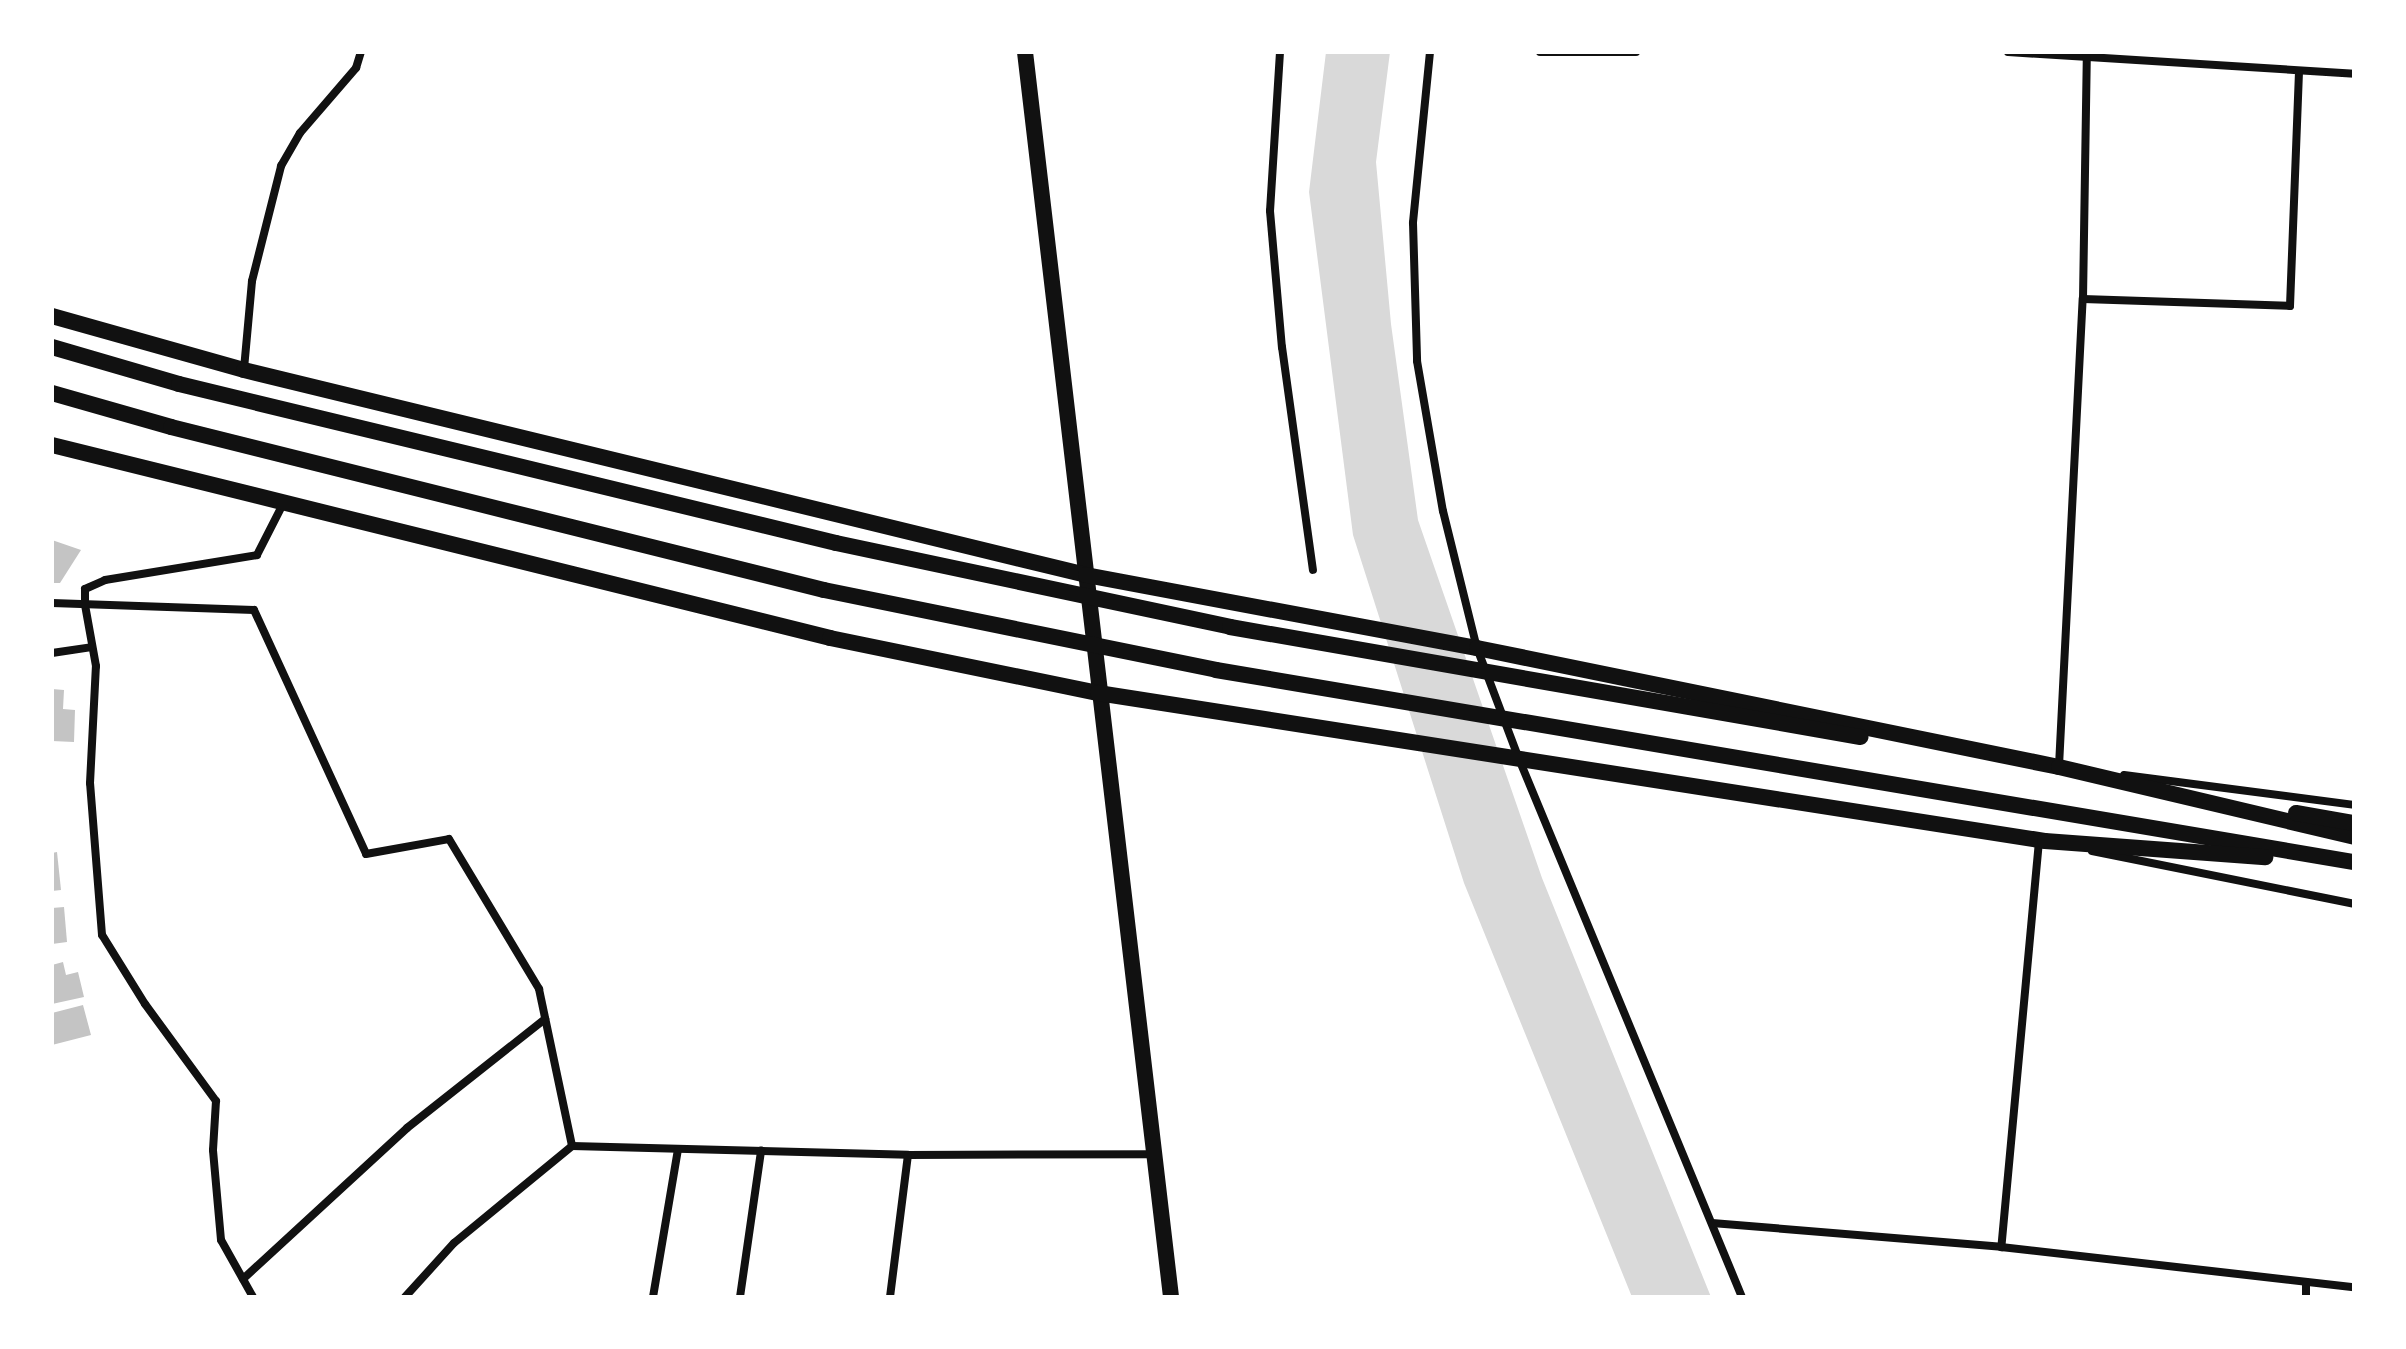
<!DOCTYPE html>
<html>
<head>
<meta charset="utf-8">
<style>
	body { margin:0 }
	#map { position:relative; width:2406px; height:1349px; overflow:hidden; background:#fff; font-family:Lato,sans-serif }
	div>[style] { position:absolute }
	.water>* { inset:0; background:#d9d9d9 }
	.building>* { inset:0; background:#c4c4c4 }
	.minor>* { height:8px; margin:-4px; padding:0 4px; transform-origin:4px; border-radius:4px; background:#111 }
	.secondary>* { height:16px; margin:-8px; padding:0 8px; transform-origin:8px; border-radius:8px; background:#111 }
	span { translate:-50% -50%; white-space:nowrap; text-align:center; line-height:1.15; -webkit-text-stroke:7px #fff; paint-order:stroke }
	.frame { position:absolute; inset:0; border:54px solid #fff; pointer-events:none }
</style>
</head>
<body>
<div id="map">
	<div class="water">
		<div style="clip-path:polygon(1326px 52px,1390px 52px,1376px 162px,1391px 324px,1418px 520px,1542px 878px,1711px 1297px,1632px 1297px,1464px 883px,1353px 535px,1309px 192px)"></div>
	</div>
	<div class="building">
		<div style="clip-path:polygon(52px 540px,81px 550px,60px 583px,52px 583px)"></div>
		<div style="clip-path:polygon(52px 689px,64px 690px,63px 709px,75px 710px,74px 742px,52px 741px)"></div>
		<div style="clip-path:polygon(57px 852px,61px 890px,52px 891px,52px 853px)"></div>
		<div style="clip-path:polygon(64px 907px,67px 942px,52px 944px,52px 908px)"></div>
		<div style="clip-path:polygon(63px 962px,66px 975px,78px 972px,84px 997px,52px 1004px,52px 965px)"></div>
		<div style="clip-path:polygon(83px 1005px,91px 1035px,52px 1045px,52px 1013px)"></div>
	</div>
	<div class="minor">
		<div style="left:1280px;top:52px;width:159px;rotate:93.6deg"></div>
		<div style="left:1270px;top:211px;width:137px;rotate:85deg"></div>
		<div style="left:1282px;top:347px;width:225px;rotate:82.1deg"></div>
		<div style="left:1430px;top:52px;width:172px;rotate:95.7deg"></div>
		<div style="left:1413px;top:223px;width:138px;rotate:88.3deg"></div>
		<div style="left:1417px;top:361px;width:152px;rotate:80.2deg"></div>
		<div style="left:1443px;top:511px;width:141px;rotate:76.1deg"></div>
		<div style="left:1477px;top:648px;width:119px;rotate:69.3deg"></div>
		<div style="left:1519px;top:759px;width:582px;rotate:67.49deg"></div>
		<div style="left:1540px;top:52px;width:96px"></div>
		<div style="left:2008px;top:52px;width:347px;rotate:3.6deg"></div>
		<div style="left:2083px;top:299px;width:207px;rotate:1.9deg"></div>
		<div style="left:2290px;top:306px;width:235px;rotate:-87.8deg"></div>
		<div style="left:244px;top:369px;width:88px;rotate:-84.8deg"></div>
		<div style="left:252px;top:281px;width:119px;rotate:-75.8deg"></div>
		<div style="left:281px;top:166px;width:38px;rotate:-60deg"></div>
		<div style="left:300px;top:133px;width:86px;rotate:-49.3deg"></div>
		<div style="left:356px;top:68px;width:17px;rotate:-73deg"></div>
		<div style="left:52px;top:603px;width:202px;rotate:2deg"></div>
		<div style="left:254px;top:610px;width:268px;rotate:65.3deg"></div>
		<div style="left:366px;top:854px;width:84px;rotate:-10.2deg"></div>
		<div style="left:449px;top:839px;width:175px;rotate:59deg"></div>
		<div style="left:539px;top:989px;width:160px;rotate:78.1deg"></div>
		<div style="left:52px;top:653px;width:40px;rotate:-8.5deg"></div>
		<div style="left:2059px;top:766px;width:468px;rotate:-87.1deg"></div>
		<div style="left:2083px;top:299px;width:247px;rotate:-89.1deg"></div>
		<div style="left:2124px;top:775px;width:232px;rotate:7.4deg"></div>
		<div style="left:2039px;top:841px;width:408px;rotate:95.3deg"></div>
		<div style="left:2001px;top:1247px;width:355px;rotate:6.5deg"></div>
		<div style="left:2092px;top:851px;width:267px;rotate:11.4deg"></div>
		<div style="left:1712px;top:1223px;width:290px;rotate:4.7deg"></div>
		<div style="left:243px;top:1279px;width:223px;rotate:-42.6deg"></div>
		<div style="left:407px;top:1128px;width:176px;rotate:-38.3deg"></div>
		<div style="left:253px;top:1297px;width:65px;rotate:-119.3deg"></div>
		<div style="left:221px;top:1240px;width:90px;rotate:-95.1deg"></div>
		<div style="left:213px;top:1150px;width:49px;rotate:-86.5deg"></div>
		<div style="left:216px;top:1101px;width:120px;rotate:-126.2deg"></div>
		<div style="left:145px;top:1004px;width:81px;rotate:-121.9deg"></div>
		<div style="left:102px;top:935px;width:152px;rotate:-94.5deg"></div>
		<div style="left:90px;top:783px;width:117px;rotate:-87.1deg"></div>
		<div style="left:96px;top:666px;width:62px;rotate:-100.2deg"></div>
		<div style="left:85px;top:605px;width:16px;rotate:-90deg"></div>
		<div style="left:85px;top:589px;width:22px;rotate:-24deg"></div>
		<div style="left:105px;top:580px;width:154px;rotate:-9.3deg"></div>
		<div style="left:257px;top:555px;width:57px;rotate:-63deg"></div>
		<div style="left:405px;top:1297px;width:73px;rotate:-47.8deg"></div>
		<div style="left:454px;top:1243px;width:153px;rotate:-39.4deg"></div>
		<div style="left:572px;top:1146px;width:336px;rotate:1.5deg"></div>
		<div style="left:908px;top:1155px;width:245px;rotate:-0.2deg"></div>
		<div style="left:653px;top:1297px;width:150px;rotate:-80.4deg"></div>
		<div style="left:740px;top:1297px;width:148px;rotate:-81.8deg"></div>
		<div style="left:890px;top:1297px;width:143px;rotate:-82.8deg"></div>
		<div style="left:2306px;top:1297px;width:15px;rotate:-90deg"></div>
	</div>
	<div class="secondary">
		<div style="left:1025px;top:52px;width:1254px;rotate:83.31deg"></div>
		<div style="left:52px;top:316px;width:199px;rotate:15.7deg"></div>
		<div style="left:244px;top:370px;width:867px;rotate:13.68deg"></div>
		<div style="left:1086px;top:575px;width:398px;rotate:10.6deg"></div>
		<div style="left:1477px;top:648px;width:594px;rotate:11.56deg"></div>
		<div style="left:2059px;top:767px;width:303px;rotate:13.3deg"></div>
		<div style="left:52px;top:347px;width:132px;rotate:16.2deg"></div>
		<div style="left:179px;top:384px;width:676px;rotate:13.6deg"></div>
		<div style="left:836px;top:543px;width:403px;rotate:12deg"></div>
		<div style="left:1230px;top:627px;width:640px;rotate:9.9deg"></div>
		<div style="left:52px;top:393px;width:124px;rotate:15.9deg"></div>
		<div style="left:171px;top:427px;width:673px;rotate:14.02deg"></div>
		<div style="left:824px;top:590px;width:400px;rotate:11.5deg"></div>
		<div style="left:1216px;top:670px;width:1154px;rotate:9.58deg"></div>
		<div style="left:52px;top:445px;width:802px;rotate:13.93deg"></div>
		<div style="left:830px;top:638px;width:274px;rotate:11.6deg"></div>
		<div style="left:1098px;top:693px;width:958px;rotate:8.88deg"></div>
		<div style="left:2045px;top:841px;width:221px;rotate:4.2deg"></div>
		<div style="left:2296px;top:813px;width:59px;rotate:9.8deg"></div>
	</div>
	<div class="frame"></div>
</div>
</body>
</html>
